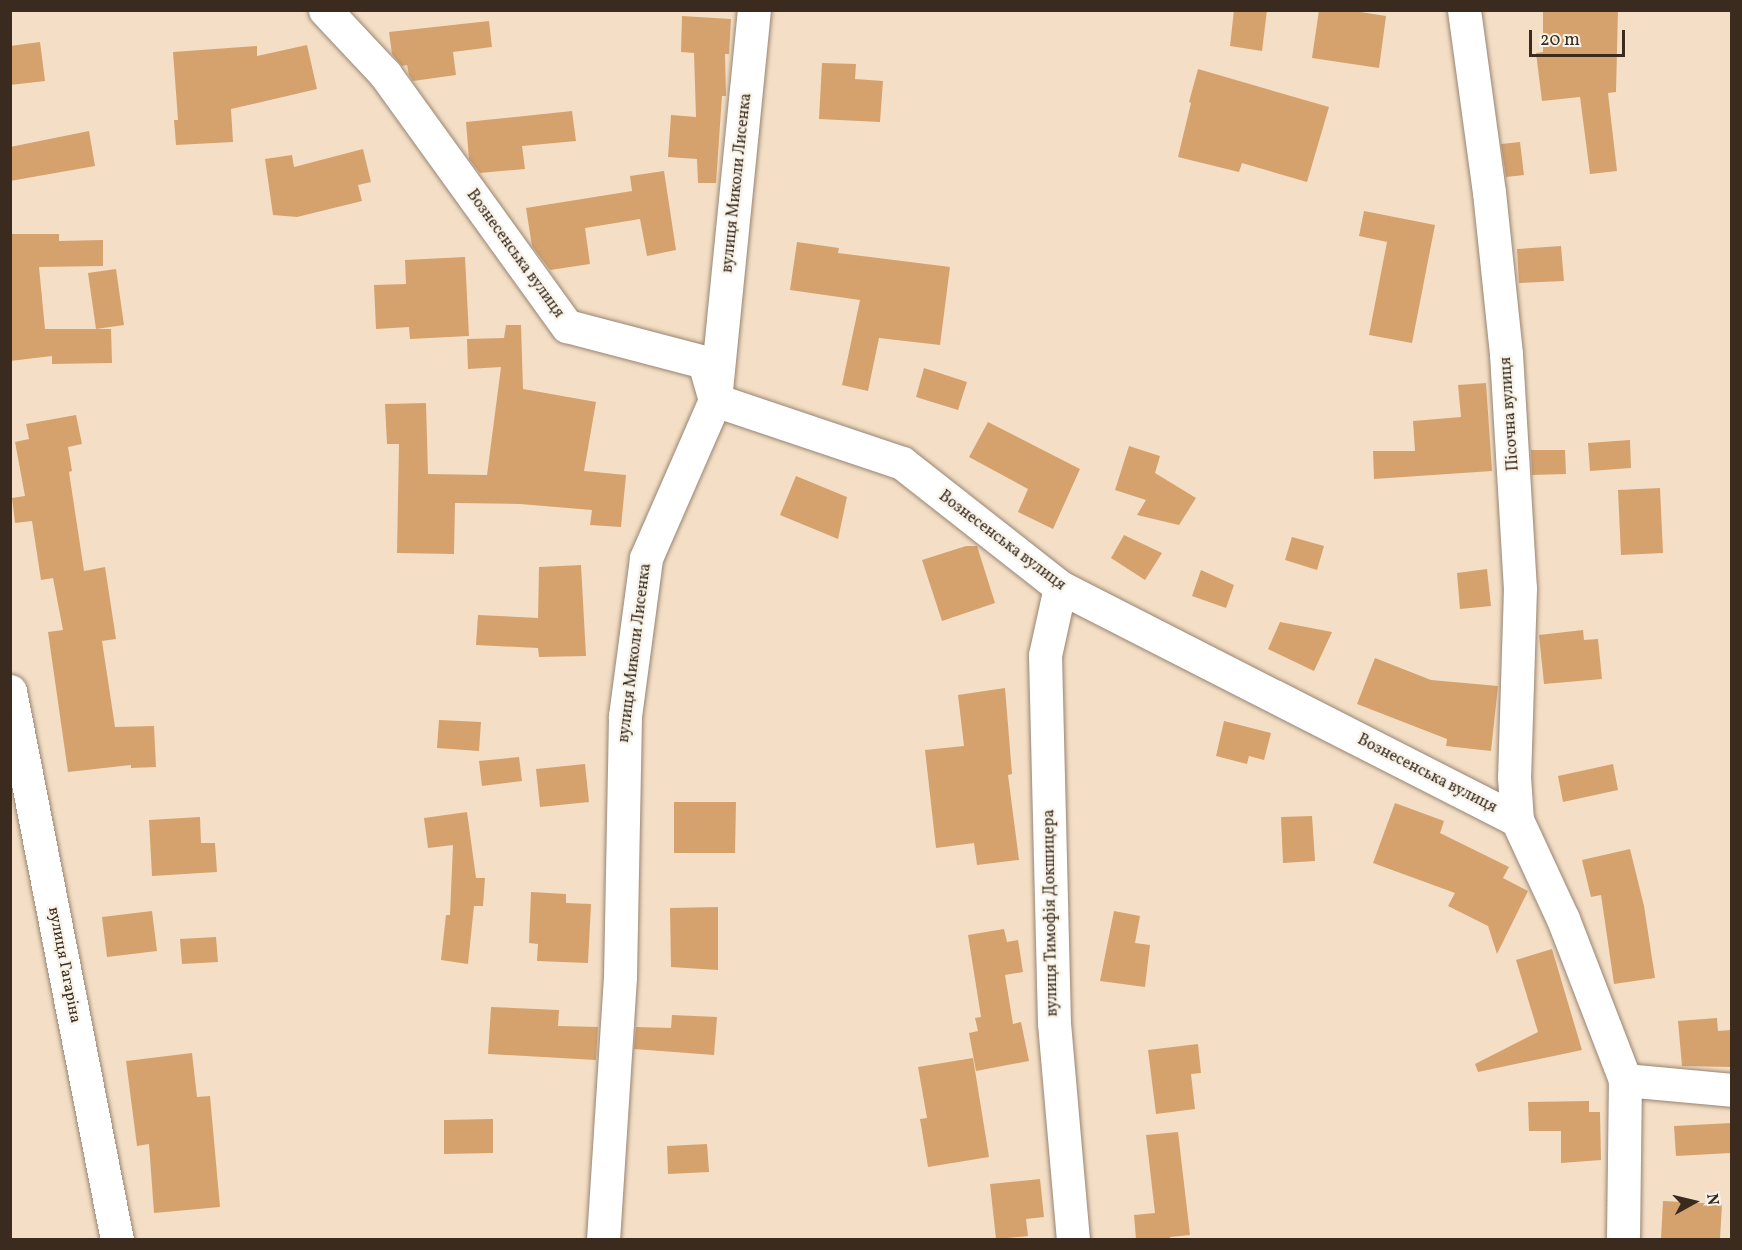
<!DOCTYPE html>
<html>
<head>
<meta charset="utf-8">
<style>
	body { margin:0 }
	#map { position:relative; width:1742px; height:1250px; overflow:hidden; background:#f4dfc6; font-family:Vollkorn,serif }
	div>[style] { position:absolute }
	.building>* { inset:0; background:#d5a26e }
	.roads { filter:drop-shadow(0 0 2px #988472) drop-shadow(0 0 2px #988472) }
	.minor>* { height:33px; margin:-16.5px; padding:0 16.5px; transform-origin:16.5px; border-radius:16.5px; background:#fff }
	span { translate:-50% -50%; white-space:nowrap; text-align:center; line-height:1.15; -webkit-text-stroke:4.5px #f7f3e8; paint-order:stroke }
	.street-label { font-size:16px; color:#3b2a1e }
	.frame { position:absolute; inset:0; border:12px solid #3b2a1e; pointer-events:none }
	.north { position:absolute; left:1664px; top:1172px; width:60px; height:60px; -webkit-text-stroke:4px #f7f3e8; paint-order:stroke; rotate:82deg; font-size:16px; font-weight:700; line-height:24px; text-align:center; color:#3b2a1e }
	.north::after { content:''; display:block; margin:auto; width:21px; height:27px; background:#3b2a1e; clip-path:polygon(50% 0,100% 100%,50% 72%,0 100%) }
	.scale { position:absolute; left:1529px; top:30px; width:96px; height:27px; box-sizing:border-box; border:3px solid #3b2a1e; border-top:0; padding-left:8px; font-size:18px; line-height:21px; white-space:nowrap; color:#3b2a1e; -webkit-text-stroke:4px #f7f3e8; paint-order:stroke }
</style>
</head>
<body>
<div id="map">
	<div class="building">
		<div style="clip-path:polygon(1234px 10px,1267px 10px,1262px 51px,1230px 46px)"></div>
		<div style="clip-path:polygon(1319px 10px,1348px 10px,1386px 16px,1379px 68px,1312px 58px)"></div>
		<div style="clip-path:polygon(1543px 10px,1618px 10px,1616px 92px,1608px 93px,1617px 171px,1590px 174px,1580px 97px,1542px 101px,1536px 53px,1543px 52px)"></div>
		<div style="clip-path:polygon(682px 16px,731px 19px,729px 54px,725px 54px,726px 96px,722px 96px,716px 183px,698px 183px,697px 159px,668px 157px,671px 115px,696px 117px,694px 53px,681px 52px)"></div>
		<div style="clip-path:polygon(489px 21px,492px 47px,453px 52px,456px 75px,413px 81px,409px 75px,407px 65px,402px 66px,392px 54px,389px 32px)"></div>
		<div style="clip-path:polygon(40px 42px,45px 81px,10px 85px,10px 46px)"></div>
		<div style="clip-path:polygon(307px 45px,317px 89px,231px 109px,233px 142px,176px 145px,174px 120px,178px 120px,173px 52px,257px 46px,257px 56px)"></div>
		<div style="clip-path:polygon(822px 63px,856px 64px,855px 79px,883px 81px,880px 122px,819px 119px)"></div>
		<div style="clip-path:polygon(1198px 69px,1329px 107px,1307px 182px,1242px 163px,1239px 172px,1178px 157px,1191px 103px,1189px 102px)"></div>
		<div style="clip-path:polygon(572px 111px,576px 141px,522px 146px,525px 169px,480px 173px,469px 159px,466px 122px)"></div>
		<div style="clip-path:polygon(89px 131px,95px 166px,10px 181px,10px 147px)"></div>
		<div style="clip-path:polygon(1520px 142px,1524px 175px,1506px 177px,1501px 144px)"></div>
		<div style="clip-path:polygon(363px 149px,371px 182px,358px 185px,362px 201px,297px 217px,273px 215px,265px 159px,292px 155px,294px 167px)"></div>
		<div style="clip-path:polygon(664px 171px,676px 250px,647px 256px,640px 219px,585px 228px,590px 264px,550px 270px,532px 246px,526px 208px,632px 191px,630px 176px)"></div>
		<div style="clip-path:polygon(1364px 211px,1435px 225px,1412px 343px,1369px 335px,1387px 242px,1359px 236px)"></div>
		<div style="clip-path:polygon(10px 234px,59px 234px,59px 241px,103px 240px,103px 266px,39px 267px,45px 329px,111px 329px,112px 363px,52px 364px,52px 356px,10px 361px)"></div>
		<div style="clip-path:polygon(797px 242px,839px 248px,838px 253px,950px 267px,940px 345px,879px 338px,868px 391px,842px 385px,860px 300px,790px 290px)"></div>
		<div style="clip-path:polygon(1561px 246px,1564px 281px,1519px 283px,1517px 249px)"></div>
		<div style="clip-path:polygon(465px 257px,469px 336px,410px 339px,409px 327px,376px 329px,374px 285px,406px 284px,405px 260px)"></div>
		<div style="clip-path:polygon(116px 269px,124px 325px,96px 329px,88px 273px)"></div>
		<div style="clip-path:polygon(506px 325px,521px 325px,523px 389px,596px 402px,584px 471px,626px 475px,621px 527px,590px 525px,592px 510px,520px 504px,455px 503px,454px 554px,397px 553px,399px 444px,387px 444px,385px 404px,426px 403px,428px 474px,487px 475px,501px 367px,468px 369px,467px 339px,504px 338px)"></div>
		<div style="clip-path:polygon(924px 368px,967px 382px,958px 410px,916px 397px)"></div>
		<div style="clip-path:polygon(1486px 383px,1492px 471px,1374px 479px,1373px 451px,1415px 451px,1413px 421px,1461px 417px,1458px 385px)"></div>
		<div style="clip-path:polygon(76px 415px,82px 444px,68px 447px,72px 471px,69px 472px,84px 571px,105px 567px,116px 639px,102px 641px,115px 727px,154px 726px,156px 767px,131px 768px,131px 765px,68px 772px,48px 632px,63px 630px,53px 578px,41px 580px,32px 521px,15px 523px,12px 498px,25px 496px,15px 442px,29px 439px,26px 424px)"></div>
		<div style="clip-path:polygon(988px 422px,1080px 469px,1053px 529px,1018px 512px,1028px 489px,969px 457px)"></div>
		<div style="clip-path:polygon(1630px 440px,1631px 468px,1590px 471px,1588px 443px)"></div>
		<div style="clip-path:polygon(1129px 446px,1160px 456px,1155px 473px,1196px 498px,1179px 525px,1137px 515px,1146px 500px,1115px 490px)"></div>
		<div style="clip-path:polygon(1531px 450px,1565px 450px,1566px 474px,1532px 475px)"></div>
		<div style="clip-path:polygon(796px 476px,847px 497px,838px 539px,780px 515px)"></div>
		<div style="clip-path:polygon(1660px 488px,1663px 553px,1621px 555px,1618px 490px)"></div>
		<div style="clip-path:polygon(1124px 535px,1162px 553px,1145px 580px,1111px 558px)"></div>
		<div style="clip-path:polygon(1292px 537px,1324px 546px,1317px 570px,1285px 560px)"></div>
		<div style="clip-path:polygon(966px 546px,977px 546px,995px 603px,942px 621px,922px 560px)"></div>
		<div style="clip-path:polygon(581px 565px,586px 656px,539px 657px,538px 648px,476px 645px,478px 615px,538px 618px,539px 567px)"></div>
		<div style="clip-path:polygon(1487px 569px,1491px 606px,1460px 609px,1457px 573px)"></div>
		<div style="clip-path:polygon(1201px 570px,1234px 585px,1226px 608px,1192px 596px)"></div>
		<div style="clip-path:polygon(1280px 622px,1332px 632px,1314px 671px,1268px 649px)"></div>
		<div style="clip-path:polygon(1583px 630px,1584px 640px,1598px 639px,1602px 679px,1544px 684px,1539px 635px)"></div>
		<div style="clip-path:polygon(1375px 658px,1431px 680px,1498px 686px,1491px 751px,1446px 746px,1447px 739px,1357px 704px)"></div>
		<div style="clip-path:polygon(1005px 688px,1012px 774px,1008px 775px,1019px 860px,977px 865px,974px 843px,936px 848px,925px 750px,964px 746px,958px 695px)"></div>
		<div style="clip-path:polygon(439px 720px,481px 722px,479px 751px,437px 748px)"></div>
		<div style="clip-path:polygon(1224px 721px,1271px 733px,1264px 760px,1249px 756px,1247px 764px,1216px 756px)"></div>
		<div style="clip-path:polygon(519px 757px,522px 781px,482px 786px,479px 761px)"></div>
		<div style="clip-path:polygon(585px 764px,589px 802px,540px 807px,536px 769px)"></div>
		<div style="clip-path:polygon(1613px 764px,1618px 790px,1563px 802px,1558px 776px)"></div>
		<div style="clip-path:polygon(674px 802px,736px 802px,735px 853px,674px 853px)"></div>
		<div style="clip-path:polygon(1395px 803px,1444px 821px,1440px 833px,1509px 867px,1503px 878px,1528px 891px,1497px 954px,1488px 926px,1448px 906px,1455px 893px,1373px 863px)"></div>
		<div style="clip-path:polygon(467px 812px,476px 878px,485px 878px,483px 906px,474px 906px,468px 964px,441px 960px,446px 915px,450px 915px,453px 845px,428px 848px,424px 818px)"></div>
		<div style="clip-path:polygon(1312px 816px,1315px 861px,1283px 863px,1281px 817px)"></div>
		<div style="clip-path:polygon(200px 817px,201px 843px,215px 843px,217px 872px,152px 876px,149px 820px)"></div>
		<div style="clip-path:polygon(1630px 849px,1644px 906px,1655px 978px,1614px 984px,1601px 895px,1591px 897px,1582px 860px)"></div>
		<div style="clip-path:polygon(531px 892px,566px 894px,566px 903px,591px 904px,588px 963px,537px 961px,538px 944px,529px 943px)"></div>
		<div style="clip-path:polygon(718px 907px,718px 970px,671px 967px,670px 908px)"></div>
		<div style="clip-path:polygon(152px 911px,157px 951px,107px 957px,102px 917px)"></div>
		<div style="clip-path:polygon(1114px 911px,1140px 916px,1135px 943px,1150px 945px,1145px 987px,1100px 981px)"></div>
		<div style="clip-path:polygon(1004px 929px,1007px 942px,1018px 940px,1023px 972px,1005px 975px,1013px 1024px,1021px 1022px,1029px 1061px,976px 1071px,969px 1033px,978px 1031px,975px 1018px,981px 1017px,968px 935px)"></div>
		<div style="clip-path:polygon(216px 937px,218px 962px,182px 964px,180px 939px)"></div>
		<div style="clip-path:polygon(1552px 949px,1582px 1050px,1478px 1072px,1475px 1064px,1538px 1032px,1516px 960px)"></div>
		<div style="clip-path:polygon(491px 1007px,559px 1010px,558px 1026px,598px 1027px,596px 1060px,488px 1054px)"></div>
		<div style="clip-path:polygon(672px 1015px,717px 1017px,714px 1055px,634px 1049px,636px 1027px,671px 1028px)"></div>
		<div style="clip-path:polygon(1717px 1018px,1718px 1031px,1731px 1030px,1731px 1067px,1682px 1066px,1678px 1021px)"></div>
		<div style="clip-path:polygon(1198px 1044px,1201px 1073px,1191px 1074px,1195px 1109px,1156px 1114px,1148px 1050px)"></div>
		<div style="clip-path:polygon(192px 1053px,197px 1097px,210px 1096px,220px 1207px,154px 1213px,149px 1144px,137px 1146px,126px 1061px)"></div>
		<div style="clip-path:polygon(973px 1058px,989px 1157px,928px 1167px,920px 1119px,927px 1118px,918px 1067px)"></div>
		<div style="clip-path:polygon(1589px 1101px,1589px 1112px,1600px 1112px,1601px 1160px,1561px 1163px,1561px 1131px,1529px 1131px,1528px 1102px)"></div>
		<div style="clip-path:polygon(493px 1119px,493px 1153px,444px 1154px,444px 1120px)"></div>
		<div style="clip-path:polygon(1731px 1123px,1731px 1153px,1676px 1156px,1674px 1126px)"></div>
		<div style="clip-path:polygon(1178px 1132px,1190px 1235px,1170px 1237px,1170px 1239px,1136px 1239px,1134px 1215px,1155px 1213px,1146px 1135px)"></div>
		<div style="clip-path:polygon(707px 1144px,709px 1172px,668px 1174px,667px 1146px)"></div>
		<div style="clip-path:polygon(1040px 1179px,1044px 1217px,1026px 1219px,1028px 1236px,996px 1239px,990px 1184px)"></div>
		<div style="clip-path:polygon(1663px 1201px,1722px 1204px,1720px 1239px,1661px 1239px)"></div>
	</div>
	<div class="roads">
		<div class="minor">
			<div style="left:325px;top:10px;width:88px;rotate:46.8deg"></div>
			<div style="left:385px;top:74px;width:311px;rotate:54.2deg"></div>
			<div style="left:567px;top:326px;width:142px;rotate:14.7deg"></div>
			<div style="left:704px;top:362px;width:40px;rotate:74deg"></div>
			<div style="left:715px;top:400px;width:197px;rotate:18.6deg"></div>
			<div style="left:902px;top:463px;width:201px;rotate:38.1deg"></div>
			<div style="left:1060px;top:587px;width:513px;rotate:27.01deg"></div>
			<div style="left:1517px;top:820px;width:109px;rotate:65.1deg"></div>
			<div style="left:1563px;top:919px;width:173px;rotate:68.9deg"></div>
			<div style="left:1625px;top:1080px;width:107px;rotate:5.3deg"></div>
			<div style="left:1464px;top:10px;width:184px;rotate:82.2deg"></div>
			<div style="left:1489px;top:192px;width:163px;rotate:84deg"></div>
			<div style="left:1506px;top:354px;width:234px;rotate:86.6deg"></div>
			<div style="left:1520px;top:588px;width:189px;rotate:91.8deg"></div>
			<div style="left:1514px;top:777px;width:43px;rotate:86deg"></div>
			<div style="left:1060px;top:587px;width:70px;rotate:102.4deg"></div>
			<div style="left:1045px;top:655px;width:368px;rotate:88.6deg"></div>
			<div style="left:1054px;top:1023px;width:218px;rotate:85deg"></div>
			<div style="left:10px;top:691px;width:559px;rotate:78.97deg"></div>
			<div style="left:603px;top:1240px;width:264px;rotate:-86.3deg"></div>
			<div style="left:620px;top:977px;width:261px;rotate:-88.9deg"></div>
			<div style="left:625px;top:716px;width:159px;rotate:-82.4deg"></div>
			<div style="left:646px;top:558px;width:172px;rotate:-66.4deg"></div>
			<div style="left:715px;top:400px;width:392px;rotate:-84.3deg"></div>
			<div style="left:1623px;top:1240px;width:160px;rotate:-89.3deg"></div>
		</div>
	</div>
	<div class="street-label">
		<span style="left:737px;top:183px;rotate:-84deg">вулиця Миколи Лисенка</span>
		<span style="left:515px;top:254px;rotate:54deg">Вознесенська вулиця</span>
		<span style="left:1510px;top:414px;rotate:-94deg">Пісочна вулиця</span>
		<span style="left:1002px;top:541px;rotate:37deg">Вознесенська вулиця</span>
		<span style="left:635px;top:653px;rotate:-83deg">вулиця Миколи Лисенка</span>
		<span style="left:1427px;top:774px;rotate:27deg">Вознесенська вулиця</span>
		<span style="left:1051px;top:913px;rotate:-91deg">вулиця Тимофія Докшицера</span>
		<span style="left:64px;top:965px;rotate:79deg">вулиця Гагаріна</span>
	</div>
	<div class="frame"></div>
	<div class="north">N</div>
	<div class="scale">20 m</div>
</div>
</body>
</html>
